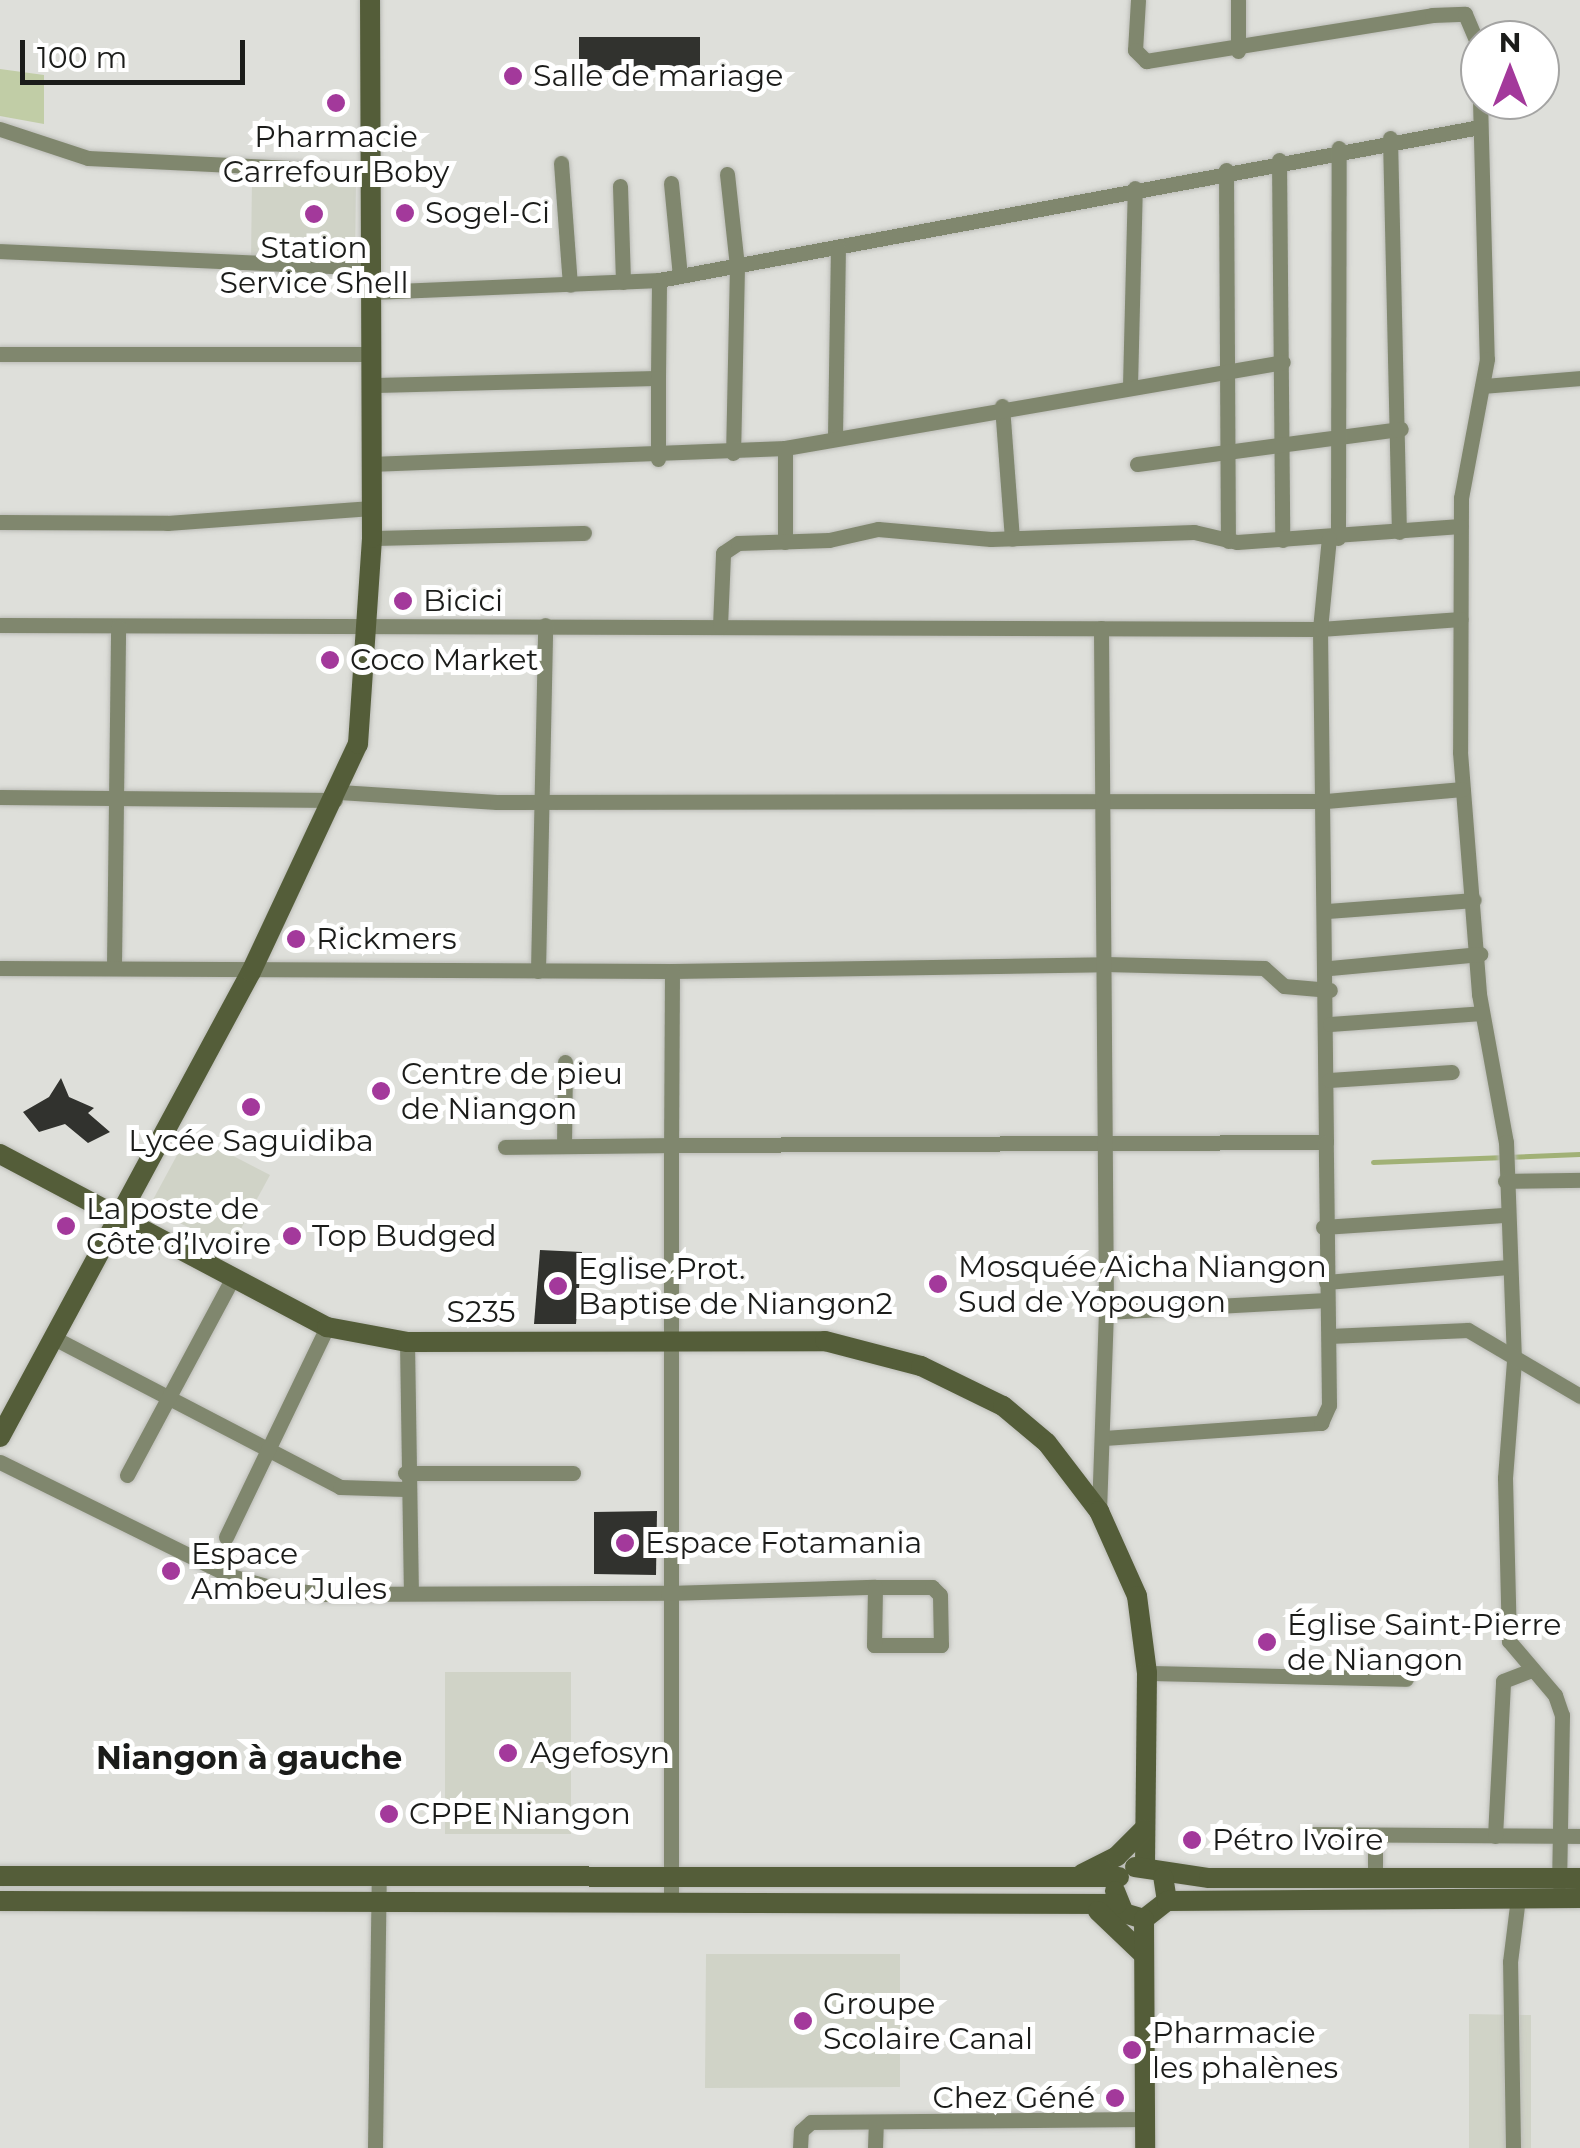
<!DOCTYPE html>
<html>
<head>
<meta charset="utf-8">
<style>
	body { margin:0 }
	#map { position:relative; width:1580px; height:2148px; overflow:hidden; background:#dedfda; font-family:Montserrat,sans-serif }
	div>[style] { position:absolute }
	.built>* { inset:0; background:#d0d3c7 }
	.green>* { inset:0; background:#c1cda6 }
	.stream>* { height:5px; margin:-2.5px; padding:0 2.5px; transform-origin:2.5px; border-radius:2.5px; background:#a1b176 }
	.building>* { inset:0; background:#31322e }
	.roads { filter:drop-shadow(0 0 2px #bbbcb7) drop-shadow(0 0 2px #bbbcb7) }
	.street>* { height:15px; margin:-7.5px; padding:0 7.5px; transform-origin:7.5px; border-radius:7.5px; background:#80876e }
	.secondary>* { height:20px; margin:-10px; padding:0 10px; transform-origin:10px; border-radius:10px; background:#545d39 }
	.dots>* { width:28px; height:28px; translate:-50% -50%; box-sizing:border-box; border:5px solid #fff; border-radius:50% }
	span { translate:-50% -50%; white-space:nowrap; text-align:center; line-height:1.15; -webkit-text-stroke:10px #fff; paint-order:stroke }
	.poi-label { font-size:30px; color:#1b1c1a }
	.left { translate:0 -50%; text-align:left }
	.right { translate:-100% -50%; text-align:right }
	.street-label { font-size:30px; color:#1b1c1a }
	.neighbourhood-label { font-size:32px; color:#1b1c1a; font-weight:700 }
	.north { position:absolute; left:1460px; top:20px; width:100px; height:100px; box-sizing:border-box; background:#fff; border:2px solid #a4a4a3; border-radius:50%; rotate:0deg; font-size:28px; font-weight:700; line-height:40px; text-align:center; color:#1b1c1a }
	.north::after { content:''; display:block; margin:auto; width:35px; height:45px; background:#a3399b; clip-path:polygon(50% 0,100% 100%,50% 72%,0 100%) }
	.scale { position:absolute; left:20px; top:40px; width:225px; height:45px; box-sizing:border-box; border:5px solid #1b1c1a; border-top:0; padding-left:12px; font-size:30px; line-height:35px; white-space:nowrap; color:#1b1c1a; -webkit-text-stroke:8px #fff; paint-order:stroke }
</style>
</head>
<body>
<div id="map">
	<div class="built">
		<div style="clip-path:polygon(252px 177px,356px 178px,355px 265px,251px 264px)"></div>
		<div style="clip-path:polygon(189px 1133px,270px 1175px,230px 1249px,149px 1207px)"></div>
		<div style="clip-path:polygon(445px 1672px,571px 1672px,571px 1834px,445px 1834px)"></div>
		<div style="clip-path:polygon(706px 1954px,900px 1954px,900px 2087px,705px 2088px)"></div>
		<div style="clip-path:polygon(1469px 2014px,1531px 2015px,1531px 2148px,1469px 2148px)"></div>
	</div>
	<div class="green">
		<div style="clip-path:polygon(0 69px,44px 75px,44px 124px,0 116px)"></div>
	</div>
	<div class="stream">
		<div style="left:1373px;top:1162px;width:207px;rotate:-2.2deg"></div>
	</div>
	<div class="building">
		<div style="clip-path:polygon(579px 37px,700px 37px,700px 70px,579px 70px)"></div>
		<div style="clip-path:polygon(61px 1078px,69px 1097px,94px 1108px,88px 1113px,110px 1132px,88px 1143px,65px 1124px,39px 1132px,23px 1112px,49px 1097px)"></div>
		<div style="clip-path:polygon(540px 1250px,582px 1252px,576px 1324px,534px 1324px)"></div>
		<div style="clip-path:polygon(657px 1511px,656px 1575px,594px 1574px,594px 1512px)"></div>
	</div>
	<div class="roads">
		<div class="street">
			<div style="left:1138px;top:0;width:50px;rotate:93.4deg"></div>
			<div style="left:1135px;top:50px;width:16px;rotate:45deg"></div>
			<div style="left:1146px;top:61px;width:290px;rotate:-9.1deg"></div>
			<div style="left:1432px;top:15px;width:33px;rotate:-2deg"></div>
			<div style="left:1465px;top:14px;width:39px;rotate:67deg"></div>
			<div style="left:1238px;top:51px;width:51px;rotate:-90deg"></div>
			<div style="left:1480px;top:100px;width:259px;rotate:88.5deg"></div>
			<div style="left:1487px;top:359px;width:141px;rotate:100.6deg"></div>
			<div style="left:1461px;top:498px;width:254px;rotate:90.2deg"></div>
			<div style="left:1460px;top:752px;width:243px;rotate:85.5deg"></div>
			<div style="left:1479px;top:994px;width:150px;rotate:79.7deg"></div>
			<div style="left:1506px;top:1142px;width:219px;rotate:87.9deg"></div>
			<div style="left:1514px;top:1361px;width:117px;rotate:94.4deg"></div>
			<div style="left:1505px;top:1478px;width:163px;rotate:88.6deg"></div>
			<div style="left:1509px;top:1641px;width:71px;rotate:49.6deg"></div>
			<div style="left:1555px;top:1695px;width:21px;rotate:71deg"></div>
			<div style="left:1562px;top:1715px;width:169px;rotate:91deg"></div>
			<div style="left:0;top:129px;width:93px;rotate:18.2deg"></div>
			<div style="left:88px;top:158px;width:284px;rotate:2.8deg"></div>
			<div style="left:1390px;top:138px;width:394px;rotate:88.7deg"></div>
			<div style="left:1279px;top:160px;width:380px;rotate:89.5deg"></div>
			<div style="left:561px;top:163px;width:122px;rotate:85.8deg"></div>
			<div style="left:1226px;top:170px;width:371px;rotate:89.7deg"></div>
			<div style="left:727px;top:174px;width:93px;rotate:83.8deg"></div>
			<div style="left:737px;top:266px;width:187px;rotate:91.2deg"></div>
			<div style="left:671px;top:183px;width:93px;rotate:84.5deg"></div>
			<div style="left:620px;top:186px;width:96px;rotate:88.2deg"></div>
			<div style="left:0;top:251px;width:373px;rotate:2.6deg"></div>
			<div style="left:374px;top:292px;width:285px;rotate:-2.4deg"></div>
			<div style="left:659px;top:280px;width:835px;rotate:-10.56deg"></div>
			<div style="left:0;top:354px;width:373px"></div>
			<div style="left:373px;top:385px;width:285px;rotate:-1.4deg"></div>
			<div style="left:658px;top:378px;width:98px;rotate:-89.4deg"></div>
			<div style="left:1130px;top:386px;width:198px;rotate:-88.6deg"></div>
			<div style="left:1483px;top:386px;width:97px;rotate:-4.7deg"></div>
			<div style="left:1002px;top:406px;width:133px;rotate:85.7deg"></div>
			<div style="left:835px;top:436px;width:189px;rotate:-89.1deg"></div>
			<div style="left:658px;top:459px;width:81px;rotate:-90deg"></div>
			<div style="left:371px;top:464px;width:414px;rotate:-2.2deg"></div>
			<div style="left:785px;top:448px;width:505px;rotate:-9.8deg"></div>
			<div style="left:1137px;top:464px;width:266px;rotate:-7.6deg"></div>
			<div style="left:0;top:522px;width:167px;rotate:0.3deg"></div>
			<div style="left:167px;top:523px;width:205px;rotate:-4.2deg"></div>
			<div style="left:372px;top:538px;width:212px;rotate:-1.4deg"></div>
			<div style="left:1338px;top:538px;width:390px;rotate:-89.9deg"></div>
			<div style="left:785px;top:542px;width:94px;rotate:-90deg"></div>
			<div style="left:0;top:625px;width:1320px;rotate:0.17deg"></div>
			<div style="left:1320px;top:629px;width:141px;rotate:-4.1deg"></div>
			<div style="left:720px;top:626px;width:73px;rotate:-87.6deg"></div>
			<div style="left:723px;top:553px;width:18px;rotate:-34deg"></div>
			<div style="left:738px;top:543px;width:91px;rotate:-1.9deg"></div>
			<div style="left:829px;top:540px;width:50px;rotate:-12.7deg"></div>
			<div style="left:878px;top:529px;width:113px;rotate:5.1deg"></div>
			<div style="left:991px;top:539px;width:203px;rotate:-2deg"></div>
			<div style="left:1194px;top:532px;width:44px;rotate:13.1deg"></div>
			<div style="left:1237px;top:542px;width:224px;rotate:-4.1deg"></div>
			<div style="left:339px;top:792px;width:158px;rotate:3.6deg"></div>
			<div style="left:497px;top:802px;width:829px;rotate:-0.07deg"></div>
			<div style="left:1326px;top:801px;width:137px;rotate:-5deg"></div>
			<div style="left:0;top:797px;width:335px;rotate:0.5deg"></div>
			<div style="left:1328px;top:911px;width:146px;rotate:-4.3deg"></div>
			<div style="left:114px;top:965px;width:338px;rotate:-89.3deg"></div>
			<div style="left:0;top:968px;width:672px;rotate:0.26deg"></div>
			<div style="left:672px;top:971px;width:433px;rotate:-0.9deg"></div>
			<div style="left:1105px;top:964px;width:159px;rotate:1.4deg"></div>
			<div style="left:1264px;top:968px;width:27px;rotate:42deg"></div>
			<div style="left:1284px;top:986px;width:46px;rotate:5deg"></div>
			<div style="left:1330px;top:968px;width:151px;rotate:-5.3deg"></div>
			<div style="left:538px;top:971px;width:346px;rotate:-88.8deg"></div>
			<div style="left:672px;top:971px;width:174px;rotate:90.3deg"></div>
			<div style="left:671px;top:1145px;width:655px;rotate:-0.26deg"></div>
			<div style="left:1326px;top:1142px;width:513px;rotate:-90.67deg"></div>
			<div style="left:1320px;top:629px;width:91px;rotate:-84.4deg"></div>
			<div style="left:1330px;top:1024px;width:152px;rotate:-4.1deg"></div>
			<div style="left:1329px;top:1080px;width:123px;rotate:-3.7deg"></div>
			<div style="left:564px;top:1146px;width:84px;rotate:-89.3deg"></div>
			<div style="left:505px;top:1147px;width:166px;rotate:-0.7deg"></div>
			<div style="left:671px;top:1145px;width:757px;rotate:90deg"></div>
			<div style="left:1505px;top:1181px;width:75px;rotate:-0.8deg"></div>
			<div style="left:1323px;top:1227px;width:181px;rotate:-3.8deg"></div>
			<div style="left:1326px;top:1282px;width:183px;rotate:-4.7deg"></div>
			<div style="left:1106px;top:1312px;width:221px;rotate:-3.1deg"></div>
			<div style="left:1329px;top:1336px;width:139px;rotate:-2.5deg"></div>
			<div style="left:1468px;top:1330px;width:130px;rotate:30.5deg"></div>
			<div style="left:54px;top:1338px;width:322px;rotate:27.5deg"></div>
			<div style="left:340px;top:1487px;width:65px;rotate:1.8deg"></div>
			<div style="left:407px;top:1342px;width:250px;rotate:89.1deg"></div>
			<div style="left:1104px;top:1438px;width:218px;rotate:-4deg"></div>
			<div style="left:1321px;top:1423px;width:20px;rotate:-66deg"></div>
			<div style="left:1329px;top:1405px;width:263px;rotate:-90.7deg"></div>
			<div style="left:0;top:1462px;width:258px;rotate:26.3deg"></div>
			<div style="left:231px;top:1576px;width:44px;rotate:15.9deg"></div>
			<div style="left:273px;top:1588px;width:51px;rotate:6.7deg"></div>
			<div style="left:324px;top:1594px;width:344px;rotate:-0.2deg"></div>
			<div style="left:668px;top:1593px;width:207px;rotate:-1.7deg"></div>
			<div style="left:875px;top:1587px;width:57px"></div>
			<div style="left:932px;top:1587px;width:11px;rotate:45deg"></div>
			<div style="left:940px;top:1595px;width:50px;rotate:88.9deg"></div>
			<div style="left:941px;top:1645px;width:67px;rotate:180deg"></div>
			<div style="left:874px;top:1645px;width:58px;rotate:-89deg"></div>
			<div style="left:405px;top:1473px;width:168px"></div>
			<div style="left:127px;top:1475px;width:220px;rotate:-61.8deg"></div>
			<div style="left:1099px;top:1511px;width:199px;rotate:-88deg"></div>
			<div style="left:1106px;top:1312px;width:684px;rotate:-90.42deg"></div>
			<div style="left:226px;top:1537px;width:233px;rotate:-64.3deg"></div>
			<div style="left:1147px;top:1673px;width:259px;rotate:1.3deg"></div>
			<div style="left:1309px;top:1834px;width:271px;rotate:0.4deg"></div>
			<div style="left:1495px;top:1836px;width:155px;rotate:-87deg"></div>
			<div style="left:1503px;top:1681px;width:30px;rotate:-21deg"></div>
			<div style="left:1375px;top:1837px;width:41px;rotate:90deg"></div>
			<div style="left:375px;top:2148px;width:270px;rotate:-89.2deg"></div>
			<div style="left:800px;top:2148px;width:17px;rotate:-87deg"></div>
			<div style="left:801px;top:2131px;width:13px;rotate:-42deg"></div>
			<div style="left:811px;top:2122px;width:334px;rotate:-0.5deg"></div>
			<div style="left:875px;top:2148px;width:24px;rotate:-88deg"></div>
			<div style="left:1513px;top:2148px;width:186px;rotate:-90.9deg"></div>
			<div style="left:1510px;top:1962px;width:64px;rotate:-82.9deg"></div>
		</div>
		<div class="secondary">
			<div style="left:0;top:1154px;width:370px;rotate:27.9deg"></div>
			<div style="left:327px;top:1327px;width:81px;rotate:10.6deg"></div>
			<div style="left:407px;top:1342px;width:418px;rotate:-0.1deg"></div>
			<div style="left:825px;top:1341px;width:99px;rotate:14.6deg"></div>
			<div style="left:921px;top:1366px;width:91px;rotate:26deg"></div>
			<div style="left:1003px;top:1406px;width:57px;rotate:40.1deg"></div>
			<div style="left:1047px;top:1443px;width:86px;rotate:52.6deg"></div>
			<div style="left:1099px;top:1511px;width:93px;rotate:65.9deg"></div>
			<div style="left:1137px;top:1596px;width:78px;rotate:82.6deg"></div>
			<div style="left:1147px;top:1673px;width:193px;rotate:90.6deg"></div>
			<div style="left:0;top:1437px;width:528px;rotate:-61.64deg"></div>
			<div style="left:251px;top:972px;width:252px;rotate:-64.9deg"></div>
			<div style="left:358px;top:744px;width:206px;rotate:-86.1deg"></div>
			<div style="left:372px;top:538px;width:538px;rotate:-90.21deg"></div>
			<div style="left:1135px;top:1867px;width:75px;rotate:8.5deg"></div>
			<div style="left:1209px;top:1878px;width:371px"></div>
			<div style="left:1082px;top:1874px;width:39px;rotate:-27deg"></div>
			<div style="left:1117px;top:1856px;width:38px;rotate:-45deg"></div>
			<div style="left:0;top:1876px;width:1119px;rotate:0.05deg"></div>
			<div style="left:1115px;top:1891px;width:24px;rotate:68deg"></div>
			<div style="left:1124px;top:1913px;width:21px;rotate:17deg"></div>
			<div style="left:1144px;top:1919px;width:29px;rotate:-38deg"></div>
			<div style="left:1167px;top:1901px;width:24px;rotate:-99deg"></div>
			<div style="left:0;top:1901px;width:1117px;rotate:0.15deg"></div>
			<div style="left:1167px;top:1901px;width:413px;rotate:-0.4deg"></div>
			<div style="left:1098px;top:1911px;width:62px;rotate:43.7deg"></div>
			<div style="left:1144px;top:1919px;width:229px;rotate:89.7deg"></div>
		</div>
	</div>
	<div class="dots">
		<div style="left:513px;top:76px;background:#a3399b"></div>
		<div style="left:336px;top:103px;background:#a3399b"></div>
		<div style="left:405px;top:213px;background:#a3399b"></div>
		<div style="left:314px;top:214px;background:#a3399b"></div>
		<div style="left:403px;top:601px;background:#a3399b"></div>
		<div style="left:330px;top:660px;background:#a3399b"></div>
		<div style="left:296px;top:939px;background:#a3399b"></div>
		<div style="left:381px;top:1091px;background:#a3399b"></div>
		<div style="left:251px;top:1107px;background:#a3399b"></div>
		<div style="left:66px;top:1226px;background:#a3399b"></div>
		<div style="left:292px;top:1236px;background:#a3399b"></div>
		<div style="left:938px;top:1284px;background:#a3399b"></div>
		<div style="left:558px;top:1286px;background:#a3399b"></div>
		<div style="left:625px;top:1543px;background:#a3399b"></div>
		<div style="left:171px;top:1571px;background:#a3399b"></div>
		<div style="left:1267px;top:1642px;background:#a3399b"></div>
		<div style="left:508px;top:1753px;background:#a3399b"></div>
		<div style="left:389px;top:1814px;background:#a3399b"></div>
		<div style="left:1192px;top:1840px;background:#a3399b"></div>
		<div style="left:803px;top:2021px;background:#a3399b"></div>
		<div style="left:1132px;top:2050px;background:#a3399b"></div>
		<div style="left:1115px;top:2098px;background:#a3399b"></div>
	</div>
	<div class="poi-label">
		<span class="left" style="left:533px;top:76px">Salle de mariage</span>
		<span style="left:336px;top:154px">Pharmacie<br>Carrefour Boby</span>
		<span class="left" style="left:425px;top:213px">Sogel-Ci</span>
		<span style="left:314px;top:265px">Station<br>Service Shell</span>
		<span class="left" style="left:423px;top:601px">Bicici</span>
		<span class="left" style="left:350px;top:660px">Coco Market</span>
		<span class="left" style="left:316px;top:939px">Rickmers</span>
		<span class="left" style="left:401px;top:1091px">Centre de pieu<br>de Niangon</span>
		<span style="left:251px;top:1141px">Lycée Saguidiba</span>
		<span class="left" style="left:86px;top:1226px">La poste de<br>Côte d’Ivoire</span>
		<span class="left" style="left:312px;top:1236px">Top Budged</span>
		<span class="left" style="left:958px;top:1284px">Mosquée Aicha Niangon<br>Sud de Yopougon</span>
		<span class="left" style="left:578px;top:1286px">Eglise Prot.<br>Baptise de Niangon2</span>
		<span class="left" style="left:645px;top:1543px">Espace Fotamania</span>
		<span class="left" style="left:191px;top:1571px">Espace<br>Ambeu Jules</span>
		<span class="left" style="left:1287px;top:1642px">Église Saint-Pierre<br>de Niangon</span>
		<span class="left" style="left:530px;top:1753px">Agefosyn</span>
		<span class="left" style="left:409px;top:1814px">CPPE Niangon</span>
		<span class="left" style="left:1212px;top:1840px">Pétro Ivoire</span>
		<span class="left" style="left:823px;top:2021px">Groupe<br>Scolaire Canal</span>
		<span class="left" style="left:1152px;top:2050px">Pharmacie<br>les phalènes</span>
		<span class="right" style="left:1095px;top:2098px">Chez Géné</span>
	</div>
	<div class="street-label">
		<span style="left:481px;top:1312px">S235</span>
	</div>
	<div class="neighbourhood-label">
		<span style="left:249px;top:1758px">Niangon à gauche</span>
	</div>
	<div class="north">N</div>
	<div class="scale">100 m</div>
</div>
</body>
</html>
